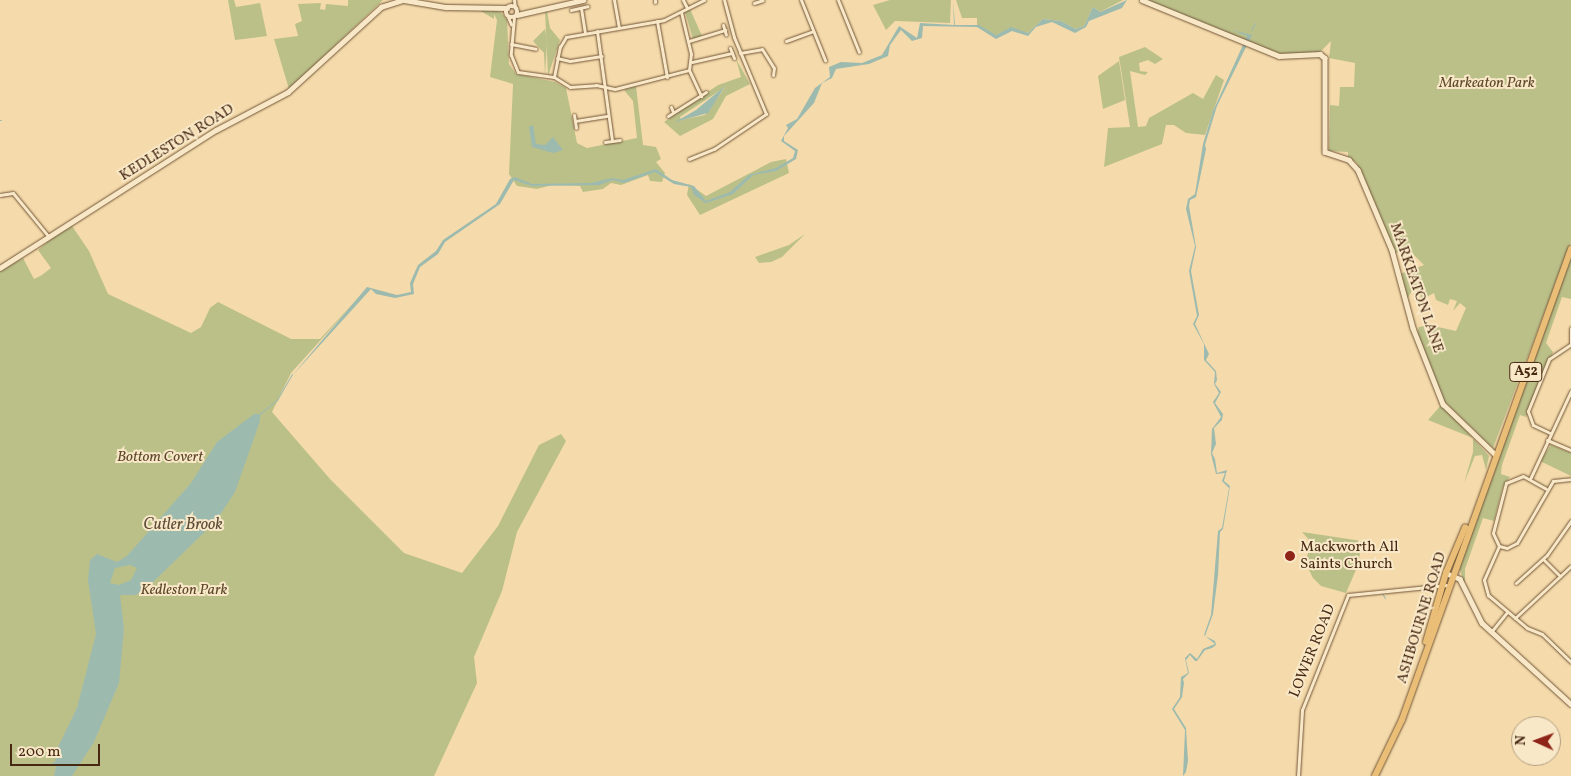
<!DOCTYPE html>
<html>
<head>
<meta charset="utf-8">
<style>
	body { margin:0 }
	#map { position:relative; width:1571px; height:776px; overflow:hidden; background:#f5dbab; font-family:Vollkorn,serif }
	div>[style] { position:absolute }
	.green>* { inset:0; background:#bbc089 }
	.water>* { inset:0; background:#9dbaaf }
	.stream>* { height:1px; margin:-0.5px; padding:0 0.5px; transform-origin:0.5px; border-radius:0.5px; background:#9dbaaf }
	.roads { filter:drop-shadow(0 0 1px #725538) drop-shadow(0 0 1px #725538) }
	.street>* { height:3px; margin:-1.5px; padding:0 1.5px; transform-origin:1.5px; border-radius:1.5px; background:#f8e8c8 }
	.secondary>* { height:4.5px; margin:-2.25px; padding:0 2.25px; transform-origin:2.25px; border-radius:2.25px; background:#f8e8c8 }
	.secondary>.ring { margin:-2.25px; padding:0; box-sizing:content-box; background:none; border:4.5px solid #f8e8c8; border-radius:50% }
	.highway>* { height:5.5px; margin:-2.75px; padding:0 2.75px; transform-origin:2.75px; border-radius:2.75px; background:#eabe76 }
	.dots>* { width:14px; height:14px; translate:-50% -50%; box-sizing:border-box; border:2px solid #f8e8c8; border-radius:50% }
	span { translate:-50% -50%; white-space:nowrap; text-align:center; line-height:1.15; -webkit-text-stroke:4px #f8e8c8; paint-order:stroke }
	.shield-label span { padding:1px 4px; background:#f8e8c8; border:1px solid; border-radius:4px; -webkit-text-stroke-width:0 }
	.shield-label { font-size:14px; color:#472812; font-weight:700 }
	.park-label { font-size:15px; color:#5e462a; font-style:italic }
	.street-label { font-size:15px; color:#472812 }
	.poi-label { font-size:15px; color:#472812 }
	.left { translate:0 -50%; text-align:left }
	.water-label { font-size:16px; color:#5c4c39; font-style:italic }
	.north { position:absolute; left:1511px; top:716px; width:50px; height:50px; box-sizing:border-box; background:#f8e8c8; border:1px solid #b19b7f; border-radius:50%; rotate:272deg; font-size:14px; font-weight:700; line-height:20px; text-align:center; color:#472812 }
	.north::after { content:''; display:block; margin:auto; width:18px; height:22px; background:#8f2418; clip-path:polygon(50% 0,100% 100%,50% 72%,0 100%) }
	.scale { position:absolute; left:10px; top:744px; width:90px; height:22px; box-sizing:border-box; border:2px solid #472812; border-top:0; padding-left:6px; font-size:15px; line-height:18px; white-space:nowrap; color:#472812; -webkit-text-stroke:4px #f8e8c8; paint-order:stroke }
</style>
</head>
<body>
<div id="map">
	<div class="green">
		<div style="clip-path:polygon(228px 0,234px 0,236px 7px,260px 3px,267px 36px,235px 40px)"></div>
		<div style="clip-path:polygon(348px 0,383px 0,289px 89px,274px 39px,298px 36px,295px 24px,302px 21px,298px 4px,321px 3px,320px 9px,325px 10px,326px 4px,348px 6px)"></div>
		<div style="clip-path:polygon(890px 0,951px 0,950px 23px,895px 21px,886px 30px,873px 5px)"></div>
		<div style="clip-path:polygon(956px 0,1123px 0,1100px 12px,1093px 7px,1084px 26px,1076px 29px,1061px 21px,1043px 19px,1028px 33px,1010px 28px,996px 35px,977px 25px,977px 18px,962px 18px)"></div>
		<div style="clip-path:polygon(1145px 0,1571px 0,1571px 242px,1493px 448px,1444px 401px,1417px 333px,1419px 327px,1429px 325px,1456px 331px,1466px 308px,1460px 303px,1453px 311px,1457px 301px,1450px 299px,1448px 305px,1436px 300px,1434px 293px,1421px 300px,1420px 291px,1412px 291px,1407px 299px,1400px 274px,1424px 265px,1408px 249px,1396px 253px,1357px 163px,1348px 157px,1348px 152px,1329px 151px,1330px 105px,1339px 106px,1340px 87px,1354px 87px,1355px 63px,1329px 58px,1331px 41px,1319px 53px,1280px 54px)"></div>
		<div style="clip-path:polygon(476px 8px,501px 12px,507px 20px,509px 64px,516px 74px,555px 82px,566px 88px,577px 143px,587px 148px,637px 138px,633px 101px,624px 90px,636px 86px,643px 145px,656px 147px,661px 159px,656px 162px,665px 173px,662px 182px,650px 181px,648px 175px,621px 185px,611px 183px,603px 189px,583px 192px,580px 186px,552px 185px,537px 189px,517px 186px,509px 174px,513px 84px,490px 77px,497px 20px,494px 14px,494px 19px)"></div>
		<div style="clip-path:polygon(690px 9px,702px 36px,693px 39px,685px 12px)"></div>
		<div style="clip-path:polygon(545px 11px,547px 11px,550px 28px,560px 40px,548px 76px)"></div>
		<div style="clip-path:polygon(545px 29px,547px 42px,545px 75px,544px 53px,533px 41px)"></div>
		<div style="clip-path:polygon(1145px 47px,1163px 59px,1155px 64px,1148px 60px,1139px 63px,1140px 71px,1148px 72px,1145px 75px,1130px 71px,1138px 127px,1146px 126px,1149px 118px,1193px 93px,1203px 99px,1216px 75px,1224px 80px,1205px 135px,1186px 133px,1174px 125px,1166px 125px,1162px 144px,1104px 167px,1108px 128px,1130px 127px,1119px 57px)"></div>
		<div style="clip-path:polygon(evenodd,736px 59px,750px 84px,726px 96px,713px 119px,680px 136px,664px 122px,718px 85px,741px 77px,736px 59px,725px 87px,705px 115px,681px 120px,680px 117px,725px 87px)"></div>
		<div style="clip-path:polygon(1119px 61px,1125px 100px,1103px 109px,1098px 76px)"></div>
		<div style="clip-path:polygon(786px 159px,789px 173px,700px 215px,687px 195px,689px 184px,706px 196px,771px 162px)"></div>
		<div style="clip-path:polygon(70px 223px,89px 251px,108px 294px,191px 333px,201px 327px,210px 308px,218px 302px,291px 339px,320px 339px,372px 283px,291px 373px,272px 412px,330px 479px,404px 553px,462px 573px,498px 526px,539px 445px,561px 434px,566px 441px,517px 532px,502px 591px,474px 657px,477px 683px,434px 776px,0 776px,0 271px,23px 258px,34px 279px,42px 275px,51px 268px,38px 250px)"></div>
		<div style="clip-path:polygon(805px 234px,782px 257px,771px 262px,759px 263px,755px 257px,789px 245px)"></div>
		<div style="clip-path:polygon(1571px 256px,1571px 299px,1562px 297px,1546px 343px,1553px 352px,1526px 417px,1520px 415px,1502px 465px,1501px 474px,1510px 477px,1503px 486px,1494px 521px,1483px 518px,1465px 569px,1465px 586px,1459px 567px)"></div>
		<div style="clip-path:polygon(1442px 404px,1489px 456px,1486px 470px,1482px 455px,1475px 456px,1464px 483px,1473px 452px,1473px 438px,1428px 420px)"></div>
		<div style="clip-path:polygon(1551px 445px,1571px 453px,1571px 476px,1540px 461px)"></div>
		<div style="clip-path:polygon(1302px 532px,1362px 541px,1358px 565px,1346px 593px,1321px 586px,1313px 578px,1308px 568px,1313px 564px,1311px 559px,1306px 561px,1311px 542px)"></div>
	</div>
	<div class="water">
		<div style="clip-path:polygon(953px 0,955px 25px,979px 25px,996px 35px,1011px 27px,1028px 33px,1043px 19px,1061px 21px,1076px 29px,1084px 26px,1093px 7px,1100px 12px,1127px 0,1122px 8px,1089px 21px,1086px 27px,1075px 33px,1052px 22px,1036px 27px,1028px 36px,1012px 31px,996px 39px,977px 27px,923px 26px,922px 38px,912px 41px,901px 30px,890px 45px,888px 56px,869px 64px,836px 69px,832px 78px,822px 83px,814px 103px,784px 136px,784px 141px,798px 150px,796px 159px,776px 171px,753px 175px,733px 194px,706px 203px,694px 195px,691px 187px,674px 184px,655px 172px,624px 183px,613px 180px,599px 185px,532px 186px,514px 180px,500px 204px,445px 242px,438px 254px,420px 267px,413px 284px,414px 294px,395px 298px,376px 294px,371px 289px,291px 377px,367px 287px,397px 295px,411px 292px,410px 283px,418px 265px,436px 251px,443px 240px,496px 204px,510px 179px,515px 177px,532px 184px,591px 183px,612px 178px,623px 180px,656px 169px,672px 180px,694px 186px,706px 201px,730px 192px,749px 175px,776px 168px,793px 158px,795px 151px,781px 141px,788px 128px,786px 125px,797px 119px,815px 88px,830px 77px,829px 67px,841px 62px,862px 63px,882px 55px,899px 26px,917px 38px,920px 23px,954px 25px)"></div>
		<div style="clip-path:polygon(1232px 30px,1252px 35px,1217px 106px,1205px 145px,1206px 149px,1196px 197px,1190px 200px,1189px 206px,1196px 247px,1191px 271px,1199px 315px,1195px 324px,1209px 354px,1206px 360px,1216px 371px,1217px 380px,1215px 384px,1221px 392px,1215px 403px,1223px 414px,1222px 420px,1214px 428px,1216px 444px,1212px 453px,1215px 459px,1217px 473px,1227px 470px,1224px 481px,1230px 486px,1223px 529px,1220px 532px,1218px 575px,1213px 614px,1205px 636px,1215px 641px,1216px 645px,1212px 648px,1205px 650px,1197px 661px,1195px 661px,1190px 655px,1186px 660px,1189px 673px,1183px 679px,1184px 683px,1182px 697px,1174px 709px,1186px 728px,1188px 761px,1186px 772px,1183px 776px,1185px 730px,1172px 709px,1180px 697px,1181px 677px,1188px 673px,1185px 658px,1190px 653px,1197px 659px,1203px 649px,1215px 644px,1204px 635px,1211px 615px,1218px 531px,1222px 528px,1229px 488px,1222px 481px,1225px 473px,1216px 474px,1211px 454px,1212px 429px,1221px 417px,1213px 402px,1219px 393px,1214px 384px,1215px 372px,1204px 360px,1204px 344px,1193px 324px,1197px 316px,1189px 271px,1195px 246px,1186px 209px,1188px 199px,1195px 194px,1203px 144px,1213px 111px,1247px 36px)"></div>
		<div style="clip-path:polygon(725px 86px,708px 113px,675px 122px,696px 110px)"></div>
		<div style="clip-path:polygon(533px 125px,536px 144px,545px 145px,553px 137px,563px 150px,553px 153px,532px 147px,529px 127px)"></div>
		<div style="clip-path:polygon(evenodd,254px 414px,260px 414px,260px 421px,235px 492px,216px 521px,150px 585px,136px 595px,120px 595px,124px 629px,119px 683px,94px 742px,72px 776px,54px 776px,56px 767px,51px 764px,55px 762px,58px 747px,77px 708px,96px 634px,88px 580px,90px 560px,97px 554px,117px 562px,127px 556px,191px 483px,217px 442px,254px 414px,130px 565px,137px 568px,131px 580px,119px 585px,110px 583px,115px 568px,130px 565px)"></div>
	</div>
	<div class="stream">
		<div style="left:1251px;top:30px;width:8px;rotate:-60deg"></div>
		<div style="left:0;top:120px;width:1px"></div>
		<div style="left:258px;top:415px;width:24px;rotate:-38deg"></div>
		<div style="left:277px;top:400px;width:30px;rotate:-60deg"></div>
		<div style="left:1382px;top:593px;width:6px;rotate:59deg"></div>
	</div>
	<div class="roads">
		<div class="street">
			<div style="left:514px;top:0;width:8px;rotate:83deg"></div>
			<div style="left:614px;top:0;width:27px;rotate:80deg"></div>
			<div style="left:655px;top:0;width:2px;rotate:90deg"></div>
			<div style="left:683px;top:0;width:9px;rotate:63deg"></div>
			<div style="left:801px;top:0;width:65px;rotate:68.2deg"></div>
			<div style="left:838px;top:0;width:56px;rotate:68deg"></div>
			<div style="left:754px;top:3px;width:9px;rotate:-18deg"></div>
			<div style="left:581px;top:8px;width:25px;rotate:81deg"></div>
			<div style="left:571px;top:10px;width:17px;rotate:-13deg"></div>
			<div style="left:508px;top:17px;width:8px;rotate:67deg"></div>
			<div style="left:514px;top:17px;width:38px;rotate:95deg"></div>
			<div style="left:511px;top:55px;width:18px;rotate:68deg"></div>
			<div style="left:518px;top:72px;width:36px;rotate:8deg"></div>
			<div style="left:554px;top:77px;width:19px;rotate:32deg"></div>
			<div style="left:570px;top:87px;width:26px;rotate:-4deg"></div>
			<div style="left:596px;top:85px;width:19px;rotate:12deg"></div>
			<div style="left:615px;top:89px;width:76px;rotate:-14.4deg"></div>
			<div style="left:689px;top:70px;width:16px;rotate:-83deg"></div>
			<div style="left:691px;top:54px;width:43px;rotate:-103.4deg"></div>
			<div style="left:657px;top:21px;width:57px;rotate:79.9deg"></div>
			<div style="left:723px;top:25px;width:10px;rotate:73deg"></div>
			<div style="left:597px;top:31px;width:111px;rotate:82.2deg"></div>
			<div style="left:689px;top:41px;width:38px;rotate:-17deg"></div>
			<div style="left:786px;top:41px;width:29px;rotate:-20deg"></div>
			<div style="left:511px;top:44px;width:25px;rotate:11deg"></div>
			<div style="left:730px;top:48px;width:11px;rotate:68deg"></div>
			<div style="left:740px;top:53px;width:22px;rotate:-10deg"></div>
			<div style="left:762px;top:49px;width:22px;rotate:58deg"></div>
			<div style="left:774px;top:68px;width:7px;rotate:98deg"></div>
			<div style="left:557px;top:58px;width:13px;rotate:13deg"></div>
			<div style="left:570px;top:61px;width:32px;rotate:-9deg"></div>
			<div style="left:692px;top:62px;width:41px;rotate:-12.7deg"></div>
			<div style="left:689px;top:70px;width:29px;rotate:65deg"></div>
			<div style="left:554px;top:77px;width:31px;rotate:-79deg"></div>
			<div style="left:560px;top:47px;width:12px;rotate:-59deg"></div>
			<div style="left:566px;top:37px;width:99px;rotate:-9.8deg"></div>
			<div style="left:664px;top:20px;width:45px;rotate:-26.6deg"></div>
			<div style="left:671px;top:107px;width:5px;rotate:68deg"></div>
			<div style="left:574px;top:115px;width:13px;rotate:81deg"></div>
			<div style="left:668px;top:116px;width:45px;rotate:-32.3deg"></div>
			<div style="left:575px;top:121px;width:32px;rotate:-9deg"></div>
			<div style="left:605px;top:142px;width:15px;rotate:-8deg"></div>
			<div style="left:689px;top:159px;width:27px;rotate:-22deg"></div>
			<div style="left:714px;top:149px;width:63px;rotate:-33.9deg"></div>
			<div style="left:766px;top:114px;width:83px;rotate:-112.6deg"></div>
			<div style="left:734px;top:37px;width:38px;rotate:-105deg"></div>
			<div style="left:0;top:195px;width:13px;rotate:-9deg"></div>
			<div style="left:13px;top:193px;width:57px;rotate:50.7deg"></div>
			<div style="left:1550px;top:433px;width:19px;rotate:-155deg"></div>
			<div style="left:1533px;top:425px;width:15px;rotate:-110deg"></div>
			<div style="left:1528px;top:411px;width:56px;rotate:-68deg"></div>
			<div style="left:1549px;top:359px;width:27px;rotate:-34deg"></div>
			<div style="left:1571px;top:344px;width:16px;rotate:-90deg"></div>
			<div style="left:1547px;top:440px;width:26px;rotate:23deg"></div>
			<div style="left:1530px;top:479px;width:97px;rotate:-65deg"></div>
			<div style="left:1499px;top:546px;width:37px;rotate:114deg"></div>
			<div style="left:1484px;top:580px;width:16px;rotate:75deg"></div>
			<div style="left:1488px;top:595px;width:51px;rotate:40.2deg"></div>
			<div style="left:1527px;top:628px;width:16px;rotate:22deg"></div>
			<div style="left:1542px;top:634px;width:40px;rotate:44deg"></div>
			<div style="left:1499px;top:546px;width:14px;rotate:-115deg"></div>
			<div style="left:1493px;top:533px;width:52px;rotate:-75.4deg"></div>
			<div style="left:1506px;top:483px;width:18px;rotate:-22deg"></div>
			<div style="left:1523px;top:476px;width:26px;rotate:29deg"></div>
			<div style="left:1499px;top:546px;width:8px;rotate:14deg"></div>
			<div style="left:1507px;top:548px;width:11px;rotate:-27deg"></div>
			<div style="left:1517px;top:543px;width:72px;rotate:-59.9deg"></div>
			<div style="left:1553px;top:481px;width:18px;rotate:-6deg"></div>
			<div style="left:1543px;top:559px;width:24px;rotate:45deg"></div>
			<div style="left:1516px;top:583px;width:42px;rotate:-42.1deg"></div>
			<div style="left:1547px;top:555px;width:42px;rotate:-54.8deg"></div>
			<div style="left:1515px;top:618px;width:76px;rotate:-42.9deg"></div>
			<div style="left:1491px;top:632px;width:26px;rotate:-51deg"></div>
			<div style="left:1298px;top:776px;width:66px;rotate:-86.5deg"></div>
			<div style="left:1302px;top:710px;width:124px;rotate:-68.2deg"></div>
			<div style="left:1348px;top:595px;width:100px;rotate:-5.7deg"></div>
		</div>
		<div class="secondary">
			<div style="left:404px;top:0;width:43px;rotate:9.5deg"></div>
			<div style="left:446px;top:7px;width:61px;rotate:0.9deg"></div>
			<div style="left:1142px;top:0;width:148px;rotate:22.2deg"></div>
			<div style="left:1279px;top:56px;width:41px;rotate:-2.8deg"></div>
			<div style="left:1320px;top:54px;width:6px;rotate:39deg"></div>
			<div style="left:1325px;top:58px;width:94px;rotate:90deg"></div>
			<div style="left:1325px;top:152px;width:25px;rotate:18deg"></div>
			<div style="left:1349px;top:160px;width:13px;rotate:48deg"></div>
			<div style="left:1358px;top:170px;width:87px;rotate:67deg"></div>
			<div style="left:1392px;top:250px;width:81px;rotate:74.9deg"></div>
			<div style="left:1413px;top:328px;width:82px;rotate:68.5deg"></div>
			<div style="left:1443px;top:404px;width:72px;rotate:43.9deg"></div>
			<div class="ring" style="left:506.5px;top:6.5px;width:6.5px;height:6.5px"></div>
			<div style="left:517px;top:15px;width:68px;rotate:-12.8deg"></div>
			<div style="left:0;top:268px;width:256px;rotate:-32.6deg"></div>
			<div style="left:216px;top:130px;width:81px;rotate:-27.8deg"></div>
			<div style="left:288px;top:92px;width:126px;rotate:-42.4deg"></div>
			<div style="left:381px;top:7px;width:22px;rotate:-18deg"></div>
			<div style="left:1446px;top:573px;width:15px;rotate:23deg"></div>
			<div style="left:1460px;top:579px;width:49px;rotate:63.4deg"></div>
			<div style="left:1482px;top:623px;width:120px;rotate:42.3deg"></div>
		</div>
		<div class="highway">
			<div style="left:1426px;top:642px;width:72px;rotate:-73.8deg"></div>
			<div style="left:1446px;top:573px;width:49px;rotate:-67.1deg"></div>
			<div style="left:1375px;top:776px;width:62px;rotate:-64.3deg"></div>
			<div style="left:1402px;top:720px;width:500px;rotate:-70.26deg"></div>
		</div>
	</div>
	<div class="dots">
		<div style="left:1290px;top:556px;background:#8f2418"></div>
	</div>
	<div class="shield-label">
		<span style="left:1526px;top:372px">A52</span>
	</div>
	<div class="park-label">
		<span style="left:1487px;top:84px">Markeaton Park</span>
		<span style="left:160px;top:458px">Bottom Covert</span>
		<span style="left:184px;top:591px">Kedleston Park</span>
	</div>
	<div class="street-label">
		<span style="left:177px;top:143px;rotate:-32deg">KEDLESTON ROAD</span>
		<span style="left:1416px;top:288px;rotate:71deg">MARKEATON LANE</span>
		<span style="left:1422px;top:618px;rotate:-73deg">ASHBOURNE ROAD</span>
		<span style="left:1313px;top:651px;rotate:-68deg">LOWER ROAD</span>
	</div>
	<div class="poi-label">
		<span class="left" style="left:1300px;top:556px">Mackworth All<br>Saints Church</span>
	</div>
	<div class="water-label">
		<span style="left:183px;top:525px">Cutler Brook</span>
	</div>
	<div class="north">N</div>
	<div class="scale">200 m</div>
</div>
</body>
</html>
